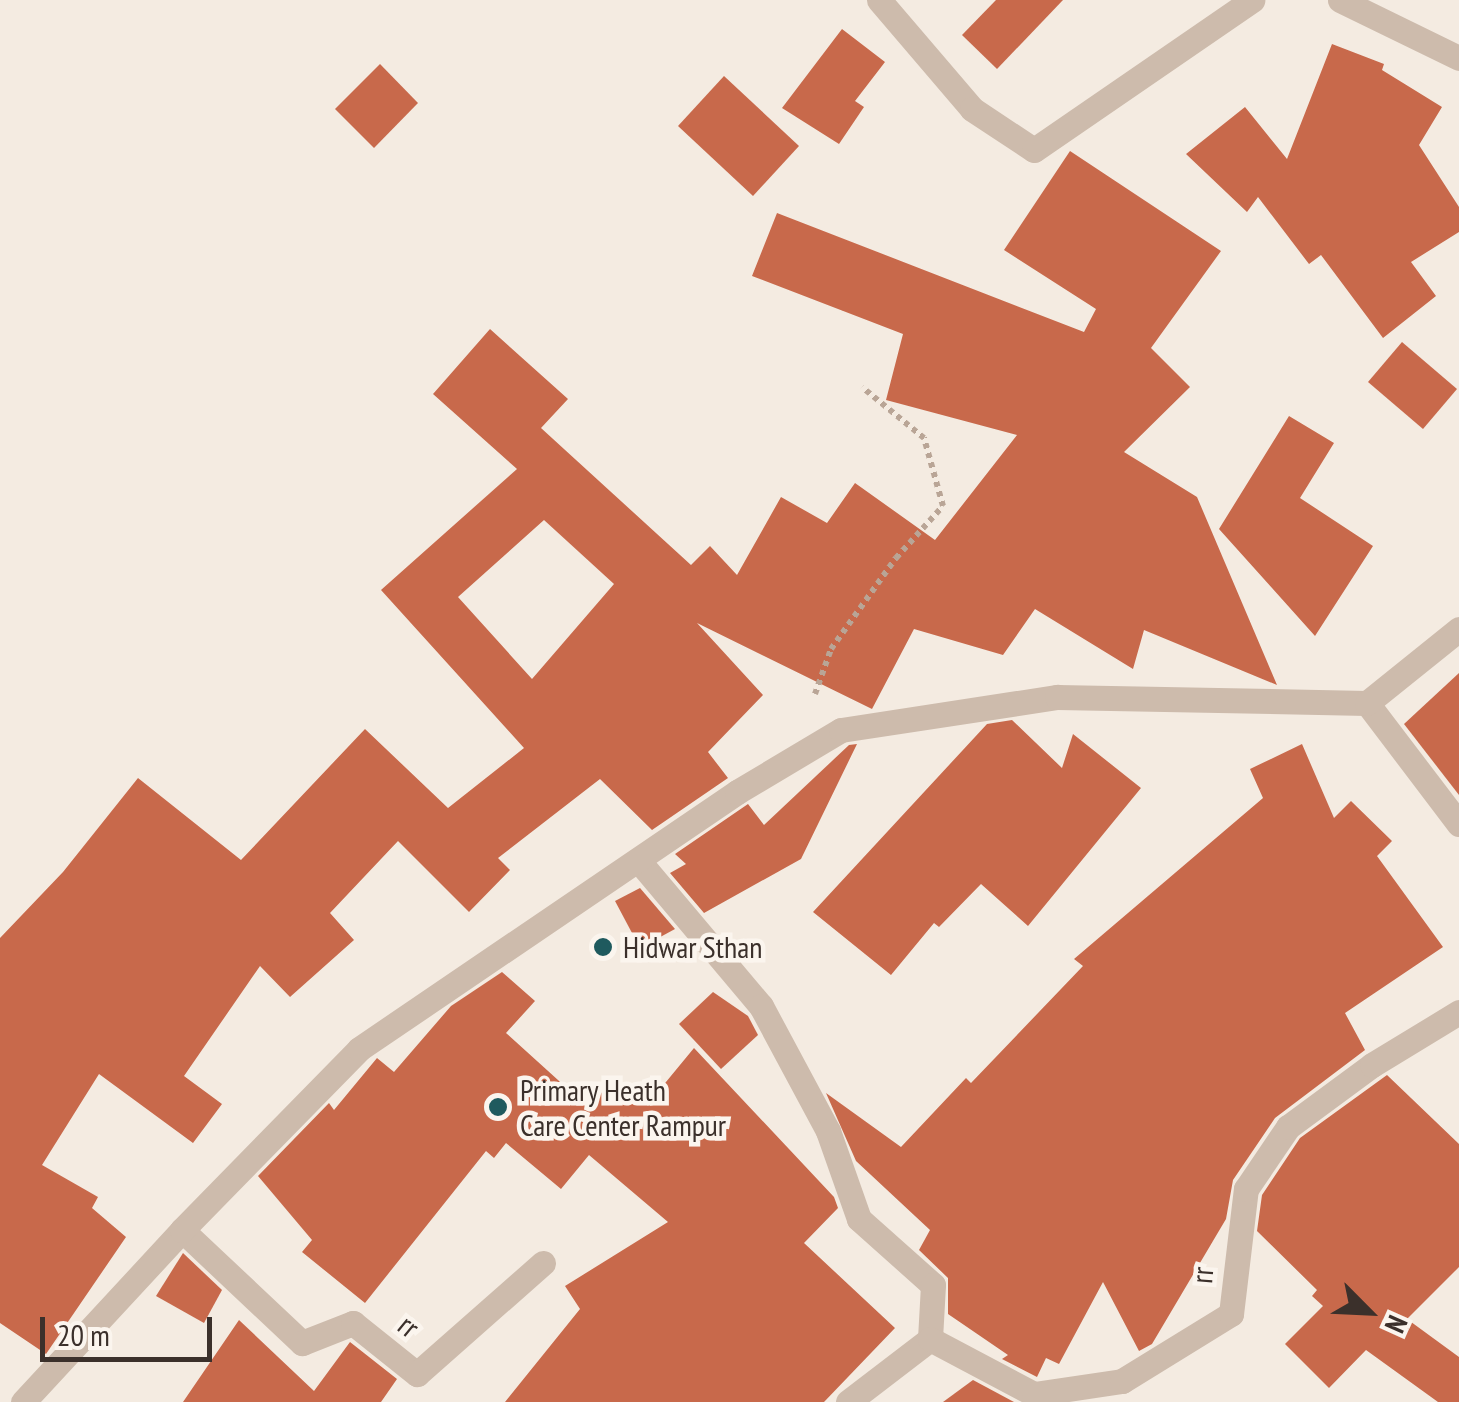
<!DOCTYPE html>
<html>
<head>
<meta charset="utf-8">
<style>
	body { margin:0 }
	#map { position:relative; width:1459px; height:1402px; overflow:hidden; background:#f4ebe1; font-family:"PT Sans Narrow",sans-serif }
	div>[style] { position:absolute }
	.building>* { inset:0; background:#c8694b }
	.path>* { height:6px; margin-top:-3px; transform-origin:0; background:repeating-linear-gradient(90deg,#b9a596 0 5px,transparent 0 10px) }
	.street>* { height:25px; margin:-12.5px; padding:0 12.5px; transform-origin:12.5px; border-radius:12.5px; background:#cdbbac }
	.dots>* { width:28px; height:28px; translate:-50% -50%; box-sizing:border-box; border:5px solid #fbf5ee; border-radius:50% }
	span { translate:-50% -50%; white-space:nowrap; text-align:center; line-height:1.15; -webkit-text-stroke:9px #fbf5ee; paint-order:stroke }
	.poi-label { font-size:30px; color:#3b302b }
	.left { translate:0 -50%; text-align:left }
	.street-label { font-size:30px; color:#3b302b }
	.north { position:absolute; left:1319px; top:1262px; width:100px; height:100px; -webkit-text-stroke:8px #fbf5ee; paint-order:stroke; rotate:114deg; font-size:28px; font-weight:700; line-height:40px; text-align:center; color:#3b302b }
	.north::after { content:''; display:block; margin:auto; width:35px; height:45px; background:#3b302b; clip-path:polygon(50% 0,100% 100%,50% 72%,0 100%) }
	.scale { position:absolute; left:40px; top:1317px; width:172px; height:45px; box-sizing:border-box; border:5px solid #3b302b; border-top:0; padding-left:12px; font-size:30px; line-height:35px; white-space:nowrap; color:#3b302b; -webkit-text-stroke:8px #fbf5ee; paint-order:stroke }
</style>
</head>
<body>
<div id="map">
	<div class="building">
		<div style="clip-path:polygon(996px 0,1063px 0,997px 69px,962px 35px)"></div>
		<div style="clip-path:polygon(842px 29px,885px 62px,855px 101px,864px 107px,839px 144px,782px 108px)"></div>
		<div style="clip-path:polygon(1332px 44px,1384px 64px,1382px 70px,1442px 107px,1419px 145px,1459px 207px,1459px 232px,1411px 262px,1436px 296px,1383px 338px,1321px 255px,1309px 264px,1258px 197px,1247px 212px,1186px 154px,1245px 107px,1287px 159px)"></div>
		<div style="clip-path:polygon(380px 64px,418px 103px,374px 148px,335px 109px)"></div>
		<div style="clip-path:polygon(724px 76px,799px 146px,753px 196px,678px 126px)"></div>
		<div style="clip-path:polygon(evenodd,1070px 151px,1221px 251px,1151px 348px,1190px 387px,1124px 452px,1197px 497px,1277px 685px,1144px 630px,1133px 669px,1035px 609px,1003px 655px,914px 629px,872px 709px,697px 623px,763px 695px,708px 752px,728px 778px,652px 830px,600px 779px,498px 858px,510px 870px,469px 912px,398px 841px,330px 913px,354px 940px,290px 997px,260px 966px,184px 1076px,222px 1104px,193px 1143px,99px 1074px,42px 1165px,98px 1197px,92px 1208px,126px 1237px,46px 1354px,0 1323px,0 938px,63px 872px,138px 778px,241px 860px,365px 729px,448px 808px,524px 748px,381px 590px,517px 469px,433px 394px,490px 329px,568px 399px,541px 428px,691px 565px,710px 546px,737px 575px,781px 497px,827px 523px,855px 483px,935px 540px,1017px 435px,886px 400px,903px 334px,752px 276px,777px 213px,1084px 332px,1096px 309px,1004px 250px,1070px 151px,544px 520px,614px 584px,532px 679px,458px 597px,544px 520px)"></div>
		<div style="clip-path:polygon(1402px 342px,1457px 389px,1423px 429px,1368px 382px)"></div>
		<div style="clip-path:polygon(1289px 416px,1334px 443px,1300px 498px,1373px 546px,1315px 636px,1219px 529px)"></div>
		<div style="clip-path:polygon(1459px 673px,1459px 795px,1404px 724px)"></div>
		<div style="clip-path:polygon(1012px 720px,1062px 768px,1073px 734px,1141px 788px,1028px 926px,981px 884px,939px 927px,934px 923px,891px 975px,813px 912px,987px 724px)"></div>
		<div style="clip-path:polygon(857px 744px,801px 859px,704px 913px,670px 873px,686px 864px,675px 854px,748px 804px,764px 825px,849px 745px)"></div>
		<div style="clip-path:polygon(1302px 744px,1334px 818px,1351px 801px,1392px 841px,1377px 856px,1443px 947px,1345px 1013px,1365px 1050px,1275px 1118px,1233px 1180px,1226px 1219px,1152px 1344px,1139px 1351px,1103px 1282px,1059px 1364px,1046px 1358px,1037px 1377px,1002px 1359px,1008px 1355px,948px 1314px,948px 1278px,919px 1250px,930px 1230px,856px 1161px,826px 1093px,901px 1147px,966px 1078px,971px 1083px,1083px 966px,1074px 959px,1263px 798px,1250px 769px)"></div>
		<div style="clip-path:polygon(640px 888px,675px 929px,640px 948px,615px 901px)"></div>
		<div style="clip-path:polygon(502px 972px,535px 1001px,506px 1033px,590px 1109px,612px 1078px,647px 1105px,694px 1048px,834px 1197px,838px 1208px,804px 1243px,895px 1328px,824px 1402px,505px 1402px,580px 1309px,565px 1286px,668px 1222px,589px 1155px,561px 1189px,506px 1143px,494px 1158px,486px 1151px,365px 1303px,302px 1252px,312px 1240px,258px 1176px,329px 1103px,334px 1110px,377px 1058px,394px 1072px,451px 1006px)"></div>
		<div style="clip-path:polygon(713px 992px,748px 1016px,758px 1035px,721px 1069px,679px 1024px)"></div>
		<div style="clip-path:polygon(1387px 1075px,1459px 1144px,1459px 1267px,1407px 1319px,1459px 1357px,1459px 1402px,1438px 1402px,1366px 1350px,1329px 1388px,1285px 1344px,1323px 1306px,1312px 1296px,1317px 1290px,1257px 1231px,1262px 1195px,1300px 1138px)"></div>
		<div style="clip-path:polygon(183px 1253px,222px 1290px,204px 1323px,156px 1296px)"></div>
		<div style="clip-path:polygon(239px 1320px,314px 1391px,350px 1342px,397px 1379px,381px 1402px,183px 1402px)"></div>
		<div style="clip-path:polygon(973px 1380px,1014px 1402px,943px 1402px)"></div>
	</div>
	<div class="path">
		<div style="left:815px;top:694px;width:48px;rotate:-70.4deg"></div>
		<div style="left:831px;top:649px;width:112px;rotate:-54.5deg"></div>
		<div style="left:896px;top:558px;width:70px;rotate:-47.9deg"></div>
		<div style="left:943px;top:506px;width:71px;rotate:-105.6deg"></div>
		<div style="left:924px;top:438px;width:80px;rotate:-140.6deg"></div>
	</div>
	<div class="street">
		<div style="left:879px;top:0;width:143px;rotate:49.5deg"></div>
		<div style="left:972px;top:109px;width:74px;rotate:33.5deg"></div>
		<div style="left:1034px;top:150px;width:265px;rotate:-34.5deg"></div>
		<div style="left:1340px;top:0;width:132px;rotate:26deg"></div>
		<div style="left:1367px;top:703px;width:152px;rotate:52.8deg"></div>
		<div style="left:638px;top:860px;width:191px;rotate:49.9deg"></div>
		<div style="left:761px;top:1006px;width:142px;rotate:61.8deg"></div>
		<div style="left:828px;top:1131px;width:93px;rotate:70.6deg"></div>
		<div style="left:859px;top:1219px;width:99px;rotate:41.7deg"></div>
		<div style="left:933px;top:1285px;width:54px;rotate:93.2deg"></div>
		<div style="left:182px;top:1230px;width:165px;rotate:43.3deg"></div>
		<div style="left:302px;top:1343px;width:55px;rotate:-21.4deg"></div>
		<div style="left:353px;top:1323px;width:82px;rotate:38.6deg"></div>
		<div style="left:417px;top:1374px;width:168px;rotate:-41.4deg"></div>
		<div style="left:23px;top:1402px;width:234px;rotate:-47.2deg"></div>
		<div style="left:182px;top:1230px;width:253px;rotate:-45.6deg"></div>
		<div style="left:359px;top:1049px;width:457px;rotate:-34.2deg"></div>
		<div style="left:737px;top:792px;width:121px;rotate:-30.8deg"></div>
		<div style="left:841px;top:730px;width:219px;rotate:-8.7deg"></div>
		<div style="left:1057px;top:697px;width:310px;rotate:1.1deg"></div>
		<div style="left:1367px;top:703px;width:118px;rotate:-38.8deg"></div>
		<div style="left:848px;top:1402px;width:103px;rotate:-37.5deg"></div>
		<div style="left:930px;top:1339px;width:118px;rotate:27.9deg"></div>
		<div style="left:1034px;top:1394px;width:89px;rotate:-8.4deg"></div>
		<div style="left:1122px;top:1381px;width:128px;rotate:-31.6deg"></div>
		<div style="left:1231px;top:1314px;width:126px;rotate:-83.2deg"></div>
		<div style="left:1246px;top:1189px;width:75px;rotate:-55.9deg"></div>
		<div style="left:1288px;top:1127px;width:104px;rotate:-36.4deg"></div>
		<div style="left:1372px;top:1065px;width:102px;rotate:-31.3deg"></div>
	</div>
	<div class="dots">
		<div style="left:603px;top:947px;background:#1f5a5e"></div>
		<div style="left:498px;top:1107px;background:#1f5a5e"></div>
	</div>
	<div class="poi-label">
		<span class="left" style="left:623px;top:947px">Hidwar Sthan</span>
		<span class="left" style="left:520px;top:1107px">Primary Heath<br>Care Center Rampur</span>
	</div>
	<div class="street-label">
		<span style="left:1202px;top:1275px;rotate:-85deg">rr</span>
		<span style="left:409px;top:1326px;rotate:39deg">rr</span>
	</div>
	<div class="north">N</div>
	<div class="scale">20 m</div>
</div>
</body>
</html>
